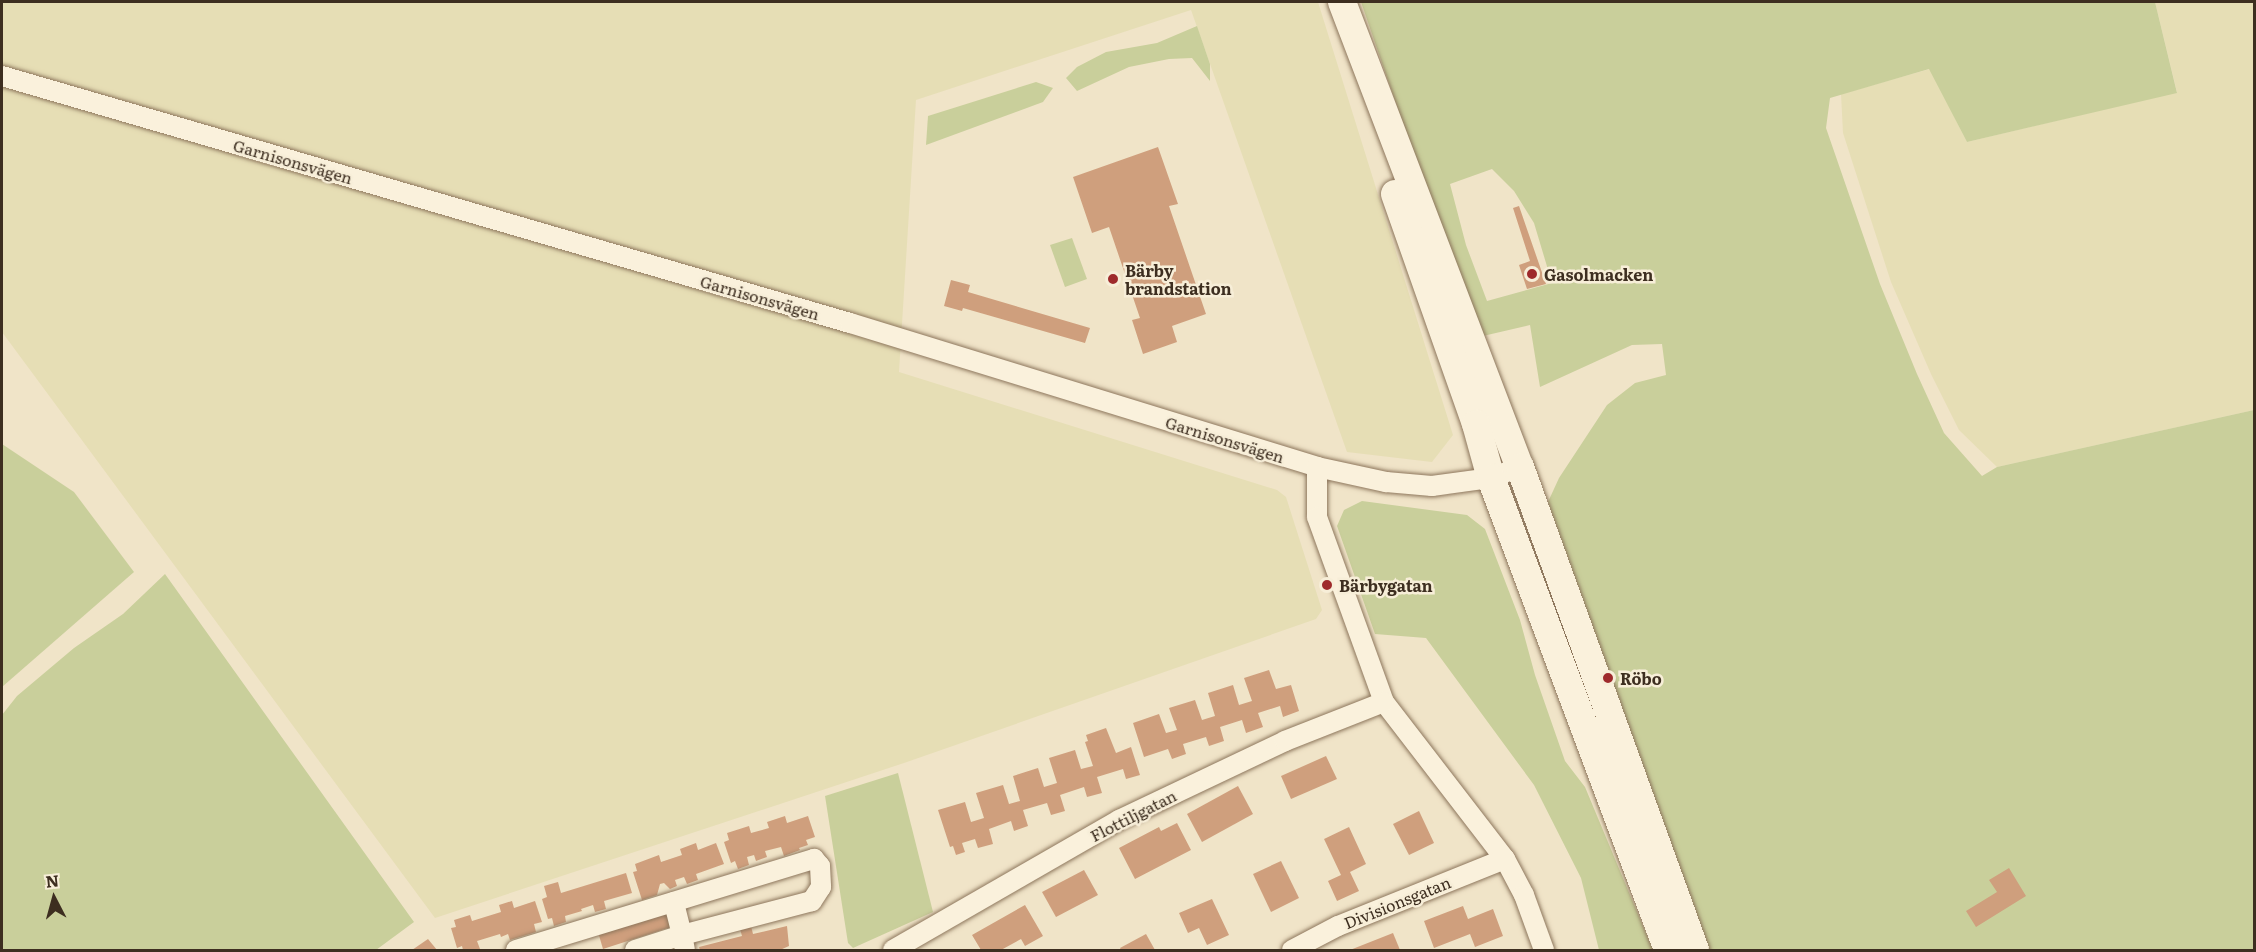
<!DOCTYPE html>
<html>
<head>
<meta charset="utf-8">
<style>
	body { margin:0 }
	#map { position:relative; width:2256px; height:952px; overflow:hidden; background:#f0e4c8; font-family:Literata,serif }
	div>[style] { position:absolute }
	.farmland>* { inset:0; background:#e6deb5 }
	.green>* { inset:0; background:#c9cf9b }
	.building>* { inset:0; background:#cf9f7d }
	.roads { filter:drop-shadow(0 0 2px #8d765c) drop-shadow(0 0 2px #8d765c) }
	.minor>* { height:20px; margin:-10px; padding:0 10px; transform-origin:10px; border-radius:10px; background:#faf1dc }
	.secondary>* { height:28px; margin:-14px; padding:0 14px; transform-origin:14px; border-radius:14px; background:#faf1dc }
	.dots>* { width:16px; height:16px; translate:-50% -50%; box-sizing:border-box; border:3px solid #f7eed8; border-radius:50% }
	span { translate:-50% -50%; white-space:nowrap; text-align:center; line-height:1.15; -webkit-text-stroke:5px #f7eed8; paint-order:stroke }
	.street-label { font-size:16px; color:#3d2e20 }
	.poi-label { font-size:16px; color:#3d2e20; font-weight:700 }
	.left { translate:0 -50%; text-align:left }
	.frame { position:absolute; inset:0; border:3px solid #3d2e20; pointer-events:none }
	.north { position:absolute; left:24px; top:868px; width:60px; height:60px; -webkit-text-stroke:4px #f7eed8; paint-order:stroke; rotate:354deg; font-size:16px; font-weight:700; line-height:24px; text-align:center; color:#3d2e20 }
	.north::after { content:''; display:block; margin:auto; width:21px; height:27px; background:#3d2e20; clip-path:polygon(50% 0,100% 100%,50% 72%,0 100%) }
</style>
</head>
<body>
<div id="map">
	<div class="farmland">
		<div style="clip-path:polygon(2px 2px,1318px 2px,1453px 435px,1432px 462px,1347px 452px,1191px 10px,916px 100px,899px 372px,1277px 490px,1286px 497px,1322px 610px,1316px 619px,904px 763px,435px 918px,2px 332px)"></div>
		<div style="clip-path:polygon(2155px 2px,2254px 2px,2254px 410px,1997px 467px,1959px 430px,1931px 374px,1891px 282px,1843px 133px,1841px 94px,1930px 69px,1967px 142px,2177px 92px)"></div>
	</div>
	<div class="green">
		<div style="clip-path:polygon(evenodd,1361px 2px,2155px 2px,2177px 93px,1967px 142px,1929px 69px,1830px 98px,1826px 128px,1880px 284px,1917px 374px,1944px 433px,1982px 476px,1997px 467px,2254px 410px,2254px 950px,1704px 950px,1652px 808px,1548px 502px,1559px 478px,1607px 405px,1635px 383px,1666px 375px,1662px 344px,1632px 345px,1540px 387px,1530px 325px,1483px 336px,1414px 156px,1361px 2px,1492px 169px,1514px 191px,1534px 223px,1552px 283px,1487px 301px,1466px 245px,1450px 184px,1492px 169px)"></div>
		<div style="clip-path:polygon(1197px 26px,1210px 64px,1210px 81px,1192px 58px,1169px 59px,1129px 67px,1077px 91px,1066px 78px,1077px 67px,1106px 52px,1157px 43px)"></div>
		<div style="clip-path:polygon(1036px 82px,1053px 88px,1043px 102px,926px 145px,928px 116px)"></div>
		<div style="clip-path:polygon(1072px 238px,1087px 279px,1065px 287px,1050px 245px)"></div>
		<div style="clip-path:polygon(2px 444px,74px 492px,134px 572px,2px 687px)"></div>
		<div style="clip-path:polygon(1362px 501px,1467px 515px,1485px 529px,1520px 620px,1535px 675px,1565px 761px,1585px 787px,1653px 950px,1599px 950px,1581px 878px,1534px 785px,1426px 638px,1375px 634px,1337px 526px,1344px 510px)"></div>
		<div style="clip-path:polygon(165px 574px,414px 922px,376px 950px,2px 950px,2px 715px,17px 696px,74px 648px,123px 614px)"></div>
		<div style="clip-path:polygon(898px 773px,933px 912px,853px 948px,848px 943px,825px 796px)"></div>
	</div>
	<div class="building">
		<div style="clip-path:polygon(1158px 147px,1178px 204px,1169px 206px,1206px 314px,1172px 326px,1177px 342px,1143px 354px,1132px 320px,1140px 318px,1109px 227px,1092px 233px,1073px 177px)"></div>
		<div style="clip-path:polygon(1519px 206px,1546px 284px,1527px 289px,1519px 265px,1530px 261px,1513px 208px)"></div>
		<div style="clip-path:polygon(951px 280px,970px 285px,968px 292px,1090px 328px,1085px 343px,963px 308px,962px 311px,944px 306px)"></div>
		<div style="clip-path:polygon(1269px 670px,1276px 689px,1291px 685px,1299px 711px,1283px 717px,1280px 706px,1258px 713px,1263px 727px,1246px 733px,1242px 720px,1220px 727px,1224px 741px,1209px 746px,1206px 737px,1183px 744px,1186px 754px,1172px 759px,1168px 749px,1144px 757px,1133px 723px,1159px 714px,1166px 733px,1177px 730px,1169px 708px,1195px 700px,1202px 720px,1215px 716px,1208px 693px,1233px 685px,1239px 705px,1252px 701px,1244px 678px)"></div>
		<div style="clip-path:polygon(1106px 728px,1116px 753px,1131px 747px,1140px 775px,1126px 779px,1123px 769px,1097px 777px,1102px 793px,1087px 797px,1084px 787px,1060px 795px,1065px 811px,1051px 815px,1047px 803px,1023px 810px,1028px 826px,1014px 831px,1011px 821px,989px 829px,993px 844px,978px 848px,975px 839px,962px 843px,965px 852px,956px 855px,953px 846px,950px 847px,938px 810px,965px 802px,971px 822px,984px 818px,976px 793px,1003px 785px,1009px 804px,1020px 801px,1013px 776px,1038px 768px,1044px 787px,1057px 783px,1049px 758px,1075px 750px,1081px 769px,1093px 766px,1085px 742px,1088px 741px,1086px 735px)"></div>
		<div style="clip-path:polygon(1326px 756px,1337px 779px,1291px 799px,1281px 776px)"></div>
		<div style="clip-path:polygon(1238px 786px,1253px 814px,1202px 842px,1187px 814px)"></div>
		<div style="clip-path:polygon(1419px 811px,1434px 843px,1409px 855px,1393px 824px)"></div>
		<div style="clip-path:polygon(785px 816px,787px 823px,808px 816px,815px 837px,806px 840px,808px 845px,799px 848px,800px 850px,784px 856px,781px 847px,765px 851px,767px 857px,756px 861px,754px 855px,747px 857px,749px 865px,738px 869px,735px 861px,731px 863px,724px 842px,729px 840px,727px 833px,749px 826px,751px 833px,769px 828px,767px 822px)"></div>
		<div style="clip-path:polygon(1177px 823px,1191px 850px,1135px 879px,1119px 848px,1159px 827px,1161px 831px)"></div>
		<div style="clip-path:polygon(1349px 827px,1366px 864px,1350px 872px,1359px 891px,1337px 901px,1328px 881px,1341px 875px,1324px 839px)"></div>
		<div style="clip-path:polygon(696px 843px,698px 850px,716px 843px,724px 864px,696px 874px,698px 880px,687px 884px,684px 877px,675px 880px,677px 886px,670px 889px,664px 883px,660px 884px,657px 895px,642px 900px,633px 872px,637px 871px,635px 864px,659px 855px,661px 862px,682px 855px,680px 849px)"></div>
		<div style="clip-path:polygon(1281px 861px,1299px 898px,1271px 912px,1253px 874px)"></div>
		<div style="clip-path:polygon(2009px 868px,2026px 896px,1976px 927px,1966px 911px,1997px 892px,1989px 880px)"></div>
		<div style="clip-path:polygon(1084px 870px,1098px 895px,1056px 917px,1042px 892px)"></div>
		<div style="clip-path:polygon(626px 873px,632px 893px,604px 901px,606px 909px,595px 912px,593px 905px,581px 909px,582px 911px,565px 916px,566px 922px,554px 926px,552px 918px,548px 919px,542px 899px,547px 897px,544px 886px,558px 882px,561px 893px)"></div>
		<div style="clip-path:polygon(1212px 899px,1229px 935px,1207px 945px,1199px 928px,1188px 933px,1179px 913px)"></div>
		<div style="clip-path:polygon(512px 901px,514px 908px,535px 901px,542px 922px,534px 924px,536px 932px,510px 940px,508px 934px,501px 937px,500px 934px,477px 941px,480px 949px,477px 950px,463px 950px,462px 946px,457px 948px,451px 928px,456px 927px,454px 920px,470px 915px,472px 921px,501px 912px,499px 905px)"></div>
		<div style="clip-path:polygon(1025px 905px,1043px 936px,1025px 946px,1021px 939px,1001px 950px,981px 950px,972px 935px)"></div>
		<div style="clip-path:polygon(1463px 906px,1468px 919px,1493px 909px,1503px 936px,1475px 947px,1470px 934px,1434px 948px,1424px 921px)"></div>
		<div style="clip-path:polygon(669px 909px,674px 926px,603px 949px,598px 932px)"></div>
		<div style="clip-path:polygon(751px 926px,753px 934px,787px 926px,789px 946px,780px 950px,700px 950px,699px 947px,742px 936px,740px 929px)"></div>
		<div style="clip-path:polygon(1393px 933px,1400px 950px,1350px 950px)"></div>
		<div style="clip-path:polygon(1146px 934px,1155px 950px,1121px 950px,1120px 948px)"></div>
		<div style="clip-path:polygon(428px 939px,437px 950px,412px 950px)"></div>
	</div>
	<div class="roads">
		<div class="minor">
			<div style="left:2px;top:76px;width:883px;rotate:16.24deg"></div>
			<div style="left:850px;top:323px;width:489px;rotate:17.1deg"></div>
			<div style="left:1317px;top:467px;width:71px;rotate:12.3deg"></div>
			<div style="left:1386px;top:482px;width:46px;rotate:5deg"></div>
			<div style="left:1432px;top:486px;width:60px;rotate:-7.7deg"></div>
			<div style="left:1491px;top:478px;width:31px;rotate:-21deg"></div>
			<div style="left:1317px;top:467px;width:50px;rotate:90deg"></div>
			<div style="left:1317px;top:517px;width:197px;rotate:70.1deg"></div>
			<div style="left:1384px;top:702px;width:198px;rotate:52.4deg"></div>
			<div style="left:1505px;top:859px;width:41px;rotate:62.2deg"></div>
			<div style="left:1524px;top:895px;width:59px;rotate:70deg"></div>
			<div style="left:516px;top:950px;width:312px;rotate:-17deg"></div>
			<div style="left:814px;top:859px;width:9px;rotate:49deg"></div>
			<div style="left:820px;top:866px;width:21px;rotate:87deg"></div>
			<div style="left:821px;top:887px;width:17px;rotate:123deg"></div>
			<div style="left:812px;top:901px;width:134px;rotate:165.3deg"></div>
			<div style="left:682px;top:935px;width:34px;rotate:-104deg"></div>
			<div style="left:635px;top:950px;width:49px;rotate:-17.7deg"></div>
			<div style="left:682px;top:935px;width:15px;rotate:79deg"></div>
			<div style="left:893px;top:950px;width:261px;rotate:-29.9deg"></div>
			<div style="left:1119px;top:820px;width:184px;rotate:-25.4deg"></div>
			<div style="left:1285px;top:741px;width:106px;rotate:-21.5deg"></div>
			<div style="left:1292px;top:950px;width:52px;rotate:-27.6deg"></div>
			<div style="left:1338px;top:926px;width:180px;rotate:-21.9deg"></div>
		</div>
		<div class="secondary">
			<div style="left:1342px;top:2px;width:498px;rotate:69.1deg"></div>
			<div style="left:1520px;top:467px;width:514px;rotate:70.08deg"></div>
			<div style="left:1395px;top:194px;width:244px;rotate:70.6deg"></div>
			<div style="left:1476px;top:424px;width:56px;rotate:74.5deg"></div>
			<div style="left:1491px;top:478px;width:504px;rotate:69.44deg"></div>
		</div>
	</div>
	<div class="dots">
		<div style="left:1532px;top:274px;background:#9e2a2b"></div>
		<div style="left:1113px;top:279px;background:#9e2a2b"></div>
		<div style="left:1327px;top:585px;background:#9e2a2b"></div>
		<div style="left:1608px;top:678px;background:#9e2a2b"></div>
	</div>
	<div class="street-label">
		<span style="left:293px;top:161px;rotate:16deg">Garnisonsvägen</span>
		<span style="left:760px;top:297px;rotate:16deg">Garnisonsvägen</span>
		<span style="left:1225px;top:439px;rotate:17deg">Garnisonsvägen</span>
		<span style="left:1133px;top:815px;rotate:-27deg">Flottiljgatan</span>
		<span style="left:1397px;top:902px;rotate:-22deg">Divisionsgatan</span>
	</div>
	<div class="poi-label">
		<span class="left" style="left:1125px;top:279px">Bärby<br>brandstation</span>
		<span class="left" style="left:1544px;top:274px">Gasolmacken</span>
		<span class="left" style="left:1339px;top:585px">Bärbygatan</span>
		<span class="left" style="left:1620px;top:678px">Röbo</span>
	</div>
	<div class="frame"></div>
	<div class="north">N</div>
</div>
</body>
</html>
